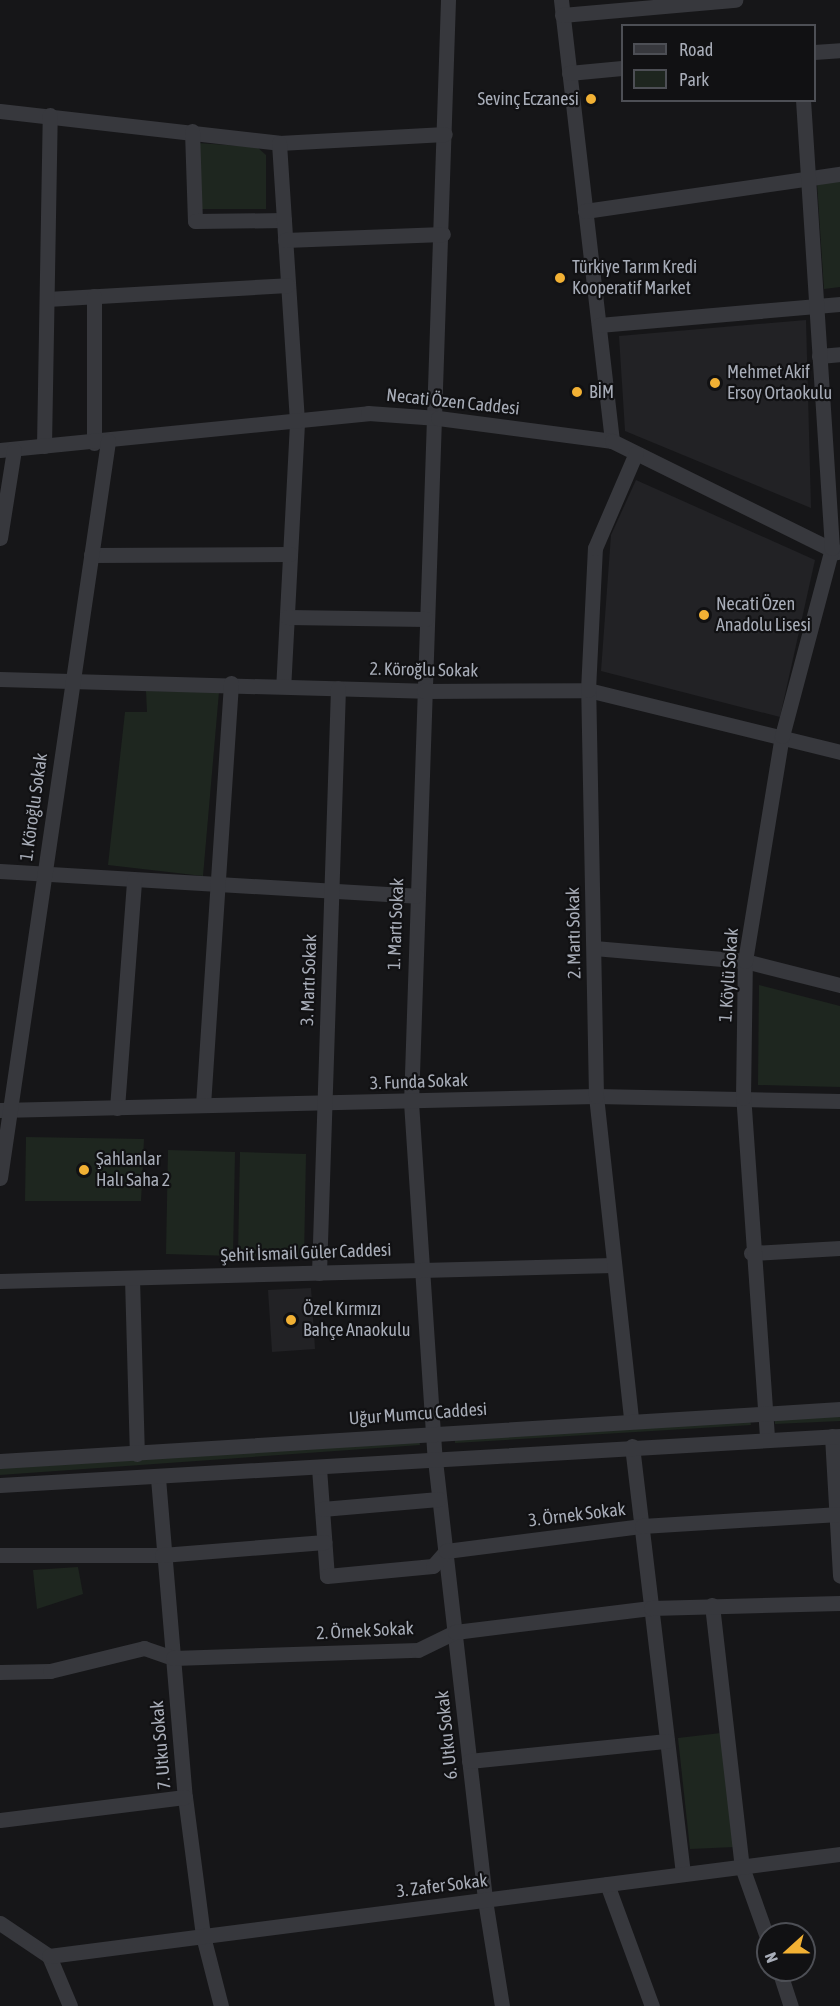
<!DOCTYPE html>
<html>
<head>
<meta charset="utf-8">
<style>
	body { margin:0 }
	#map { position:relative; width:840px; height:2006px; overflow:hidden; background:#161618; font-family:"Asap Condensed",sans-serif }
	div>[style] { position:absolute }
	.built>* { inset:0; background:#222225 }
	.green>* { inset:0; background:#1e261f }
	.minor>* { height:15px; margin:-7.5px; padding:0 7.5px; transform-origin:7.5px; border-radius:7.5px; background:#37383d }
	.dots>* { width:16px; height:16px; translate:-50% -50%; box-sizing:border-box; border:3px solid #111113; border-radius:50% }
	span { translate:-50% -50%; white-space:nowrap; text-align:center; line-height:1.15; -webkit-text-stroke:4.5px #111113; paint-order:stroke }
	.poi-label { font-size:18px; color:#a8adb8 }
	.right { translate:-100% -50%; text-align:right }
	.left { translate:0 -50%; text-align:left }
	.street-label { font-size:18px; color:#a8adb8 }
	.legend { position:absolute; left:621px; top:24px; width:195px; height:78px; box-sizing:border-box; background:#111113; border:2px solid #4d4f55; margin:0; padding:8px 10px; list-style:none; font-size:18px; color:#a8adb8 }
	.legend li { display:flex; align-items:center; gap:12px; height:30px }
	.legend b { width:30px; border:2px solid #4d4f55 }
	.north { position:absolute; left:756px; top:1922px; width:60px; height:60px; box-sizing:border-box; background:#111113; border:2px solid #4d4f55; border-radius:50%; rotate:249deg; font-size:16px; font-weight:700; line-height:24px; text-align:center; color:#a8adb8 }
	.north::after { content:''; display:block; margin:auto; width:21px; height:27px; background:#f2b134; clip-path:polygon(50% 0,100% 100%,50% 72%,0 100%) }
</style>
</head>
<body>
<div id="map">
	<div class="built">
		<div style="clip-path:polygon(806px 320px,811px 508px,625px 431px,619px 336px)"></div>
		<div style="clip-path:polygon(636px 480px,815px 560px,780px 717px,601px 671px,611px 535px)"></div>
		<div style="clip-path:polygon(311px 1288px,315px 1349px,272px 1352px,268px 1290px)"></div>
	</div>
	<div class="green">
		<div style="clip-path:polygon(198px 143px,257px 147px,266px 155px,266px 209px,201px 209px)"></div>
		<div style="clip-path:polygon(840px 181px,840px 287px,824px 289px,817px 183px)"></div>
		<div style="clip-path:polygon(146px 691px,219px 692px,203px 876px,108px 865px,125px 712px,147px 712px)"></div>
		<div style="clip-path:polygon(759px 985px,840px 1006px,840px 1087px,758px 1085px)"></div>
		<div style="clip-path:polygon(26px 1137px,144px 1139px,141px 1201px,25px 1201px)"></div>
		<div style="clip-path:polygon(168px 1150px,235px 1152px,233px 1256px,166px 1254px)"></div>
		<div style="clip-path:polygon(240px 1152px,306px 1154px,304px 1258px,238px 1256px)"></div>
		<div style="clip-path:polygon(840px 1415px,840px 1421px,775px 1424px,775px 1418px)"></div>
		<div style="clip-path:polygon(750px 1418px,751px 1425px,455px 1443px,455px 1433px)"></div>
		<div style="clip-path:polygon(419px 1438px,420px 1445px,0 1475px,0 1467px)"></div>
		<div style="clip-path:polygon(78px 1567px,83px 1594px,37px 1609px,33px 1570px)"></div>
		<div style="clip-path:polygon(721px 1733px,735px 1847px,690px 1849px,678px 1738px)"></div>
	</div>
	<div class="minor">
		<div style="left:448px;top:0;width:1103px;rotate:91.92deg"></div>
		<div style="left:411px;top:1102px;width:359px;rotate:86.2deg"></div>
		<div style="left:435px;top:1460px;width:443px;rotate:83.5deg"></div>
		<div style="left:485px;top:1900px;width:107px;rotate:80.9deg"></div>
		<div style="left:561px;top:0;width:444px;rotate:83.4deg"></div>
		<div style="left:562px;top:15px;width:174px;rotate:-5deg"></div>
		<div style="left:814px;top:52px;width:26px;rotate:-4deg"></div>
		<div style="left:569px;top:73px;width:53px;rotate:-5.4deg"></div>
		<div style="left:0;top:111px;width:281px;rotate:6.5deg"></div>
		<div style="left:279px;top:143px;width:166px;rotate:-3.1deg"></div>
		<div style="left:192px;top:131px;width:90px;rotate:88.1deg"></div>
		<div style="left:195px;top:221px;width:89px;rotate:-0.6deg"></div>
		<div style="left:279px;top:143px;width:281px;rotate:86.3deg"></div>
		<div style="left:297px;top:423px;width:263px;rotate:93deg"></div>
		<div style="left:585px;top:211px;width:258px;rotate:-8.3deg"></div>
		<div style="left:285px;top:240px;width:158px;rotate:-2.2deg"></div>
		<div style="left:47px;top:299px;width:241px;rotate:-3.3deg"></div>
		<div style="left:599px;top:325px;width:242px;rotate:-5deg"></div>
		<div style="left:819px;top:356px;width:21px;rotate:-5deg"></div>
		<div style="left:94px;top:443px;width:147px;rotate:-90deg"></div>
		<div style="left:44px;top:446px;width:331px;rotate:-89deg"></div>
		<div style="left:0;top:450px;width:370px;rotate:-5.7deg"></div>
		<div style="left:368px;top:413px;width:70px;rotate:4.1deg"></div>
		<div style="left:438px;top:418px;width:176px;rotate:7.5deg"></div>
		<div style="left:612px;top:441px;width:251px;rotate:26.3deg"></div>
		<div style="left:0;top:538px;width:89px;rotate:-81deg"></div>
		<div style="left:91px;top:555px;width:199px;rotate:-0.3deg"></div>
		<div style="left:287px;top:617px;width:139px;rotate:0.8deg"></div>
		<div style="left:0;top:679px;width:424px;rotate:1.6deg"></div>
		<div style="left:424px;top:691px;width:164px;rotate:-0.3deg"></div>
		<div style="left:588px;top:690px;width:260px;rotate:13.8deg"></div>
		<div style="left:0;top:871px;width:417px;rotate:3.4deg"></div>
		<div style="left:594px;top:948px;width:152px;rotate:4.9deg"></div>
		<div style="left:745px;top:961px;width:98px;rotate:14.2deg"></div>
		<div style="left:203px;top:1105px;width:423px;rotate:-86.2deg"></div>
		<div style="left:117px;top:1108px;width:229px;rotate:-85.7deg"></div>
		<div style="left:0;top:1110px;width:596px;rotate:-1.35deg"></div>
		<div style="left:596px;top:1096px;width:244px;rotate:1.2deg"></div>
		<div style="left:0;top:1178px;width:745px;rotate:-81.66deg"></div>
		<div style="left:751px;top:1253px;width:89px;rotate:-3.2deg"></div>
		<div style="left:319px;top:1273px;width:585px;rotate:-88.14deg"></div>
		<div style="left:132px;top:1278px;width:176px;rotate:88.4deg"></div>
		<div style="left:0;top:1281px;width:613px;rotate:-1.5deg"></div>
		<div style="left:631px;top:1418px;width:324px;rotate:-96.2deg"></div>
		<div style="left:596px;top:1096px;width:406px;rotate:-91.1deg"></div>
		<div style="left:588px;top:690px;width:142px;rotate:-87.2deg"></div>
		<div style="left:595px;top:548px;width:103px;rotate:-66.7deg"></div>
		<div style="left:832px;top:1436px;width:140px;rotate:86.7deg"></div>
		<div style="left:767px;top:1437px;width:340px;rotate:-94deg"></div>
		<div style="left:743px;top:1098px;width:137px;rotate:-89.2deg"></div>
		<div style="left:745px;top:961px;width:228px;rotate:-80.7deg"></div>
		<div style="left:782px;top:736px;width:195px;rotate:-75.1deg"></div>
		<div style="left:832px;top:548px;width:449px;rotate:-93.7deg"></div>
		<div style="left:632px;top:1446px;width:431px;rotate:83.2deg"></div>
		<div style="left:0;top:1461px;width:842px;rotate:-3.54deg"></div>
		<div style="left:319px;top:1468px;width:108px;rotate:85.8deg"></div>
		<div style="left:327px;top:1576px;width:106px;rotate:-5.4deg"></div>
		<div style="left:433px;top:1566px;width:20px;rotate:-49deg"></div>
		<div style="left:446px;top:1551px;width:198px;rotate:-7.3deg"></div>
		<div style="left:642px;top:1526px;width:198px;rotate:-3.5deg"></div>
		<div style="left:158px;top:1478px;width:320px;rotate:85.2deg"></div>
		<div style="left:185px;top:1797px;width:140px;rotate:82.6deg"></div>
		<div style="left:203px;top:1936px;width:72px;rotate:75.6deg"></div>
		<div style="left:0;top:1485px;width:841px;rotate:-3.34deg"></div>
		<div style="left:322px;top:1509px;width:117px;rotate:-4.9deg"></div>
		<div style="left:0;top:1555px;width:162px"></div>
		<div style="left:162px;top:1555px;width:163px;rotate:-4.6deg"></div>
		<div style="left:712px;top:1605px;width:264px;rotate:83.5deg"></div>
		<div style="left:742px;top:1867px;width:77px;rotate:70.4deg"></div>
		<div style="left:0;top:1672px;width:50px;rotate:-1.1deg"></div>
		<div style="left:50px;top:1671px;width:97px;rotate:-13.7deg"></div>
		<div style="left:144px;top:1648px;width:31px;rotate:19deg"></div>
		<div style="left:173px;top:1658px;width:245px;rotate:-1.9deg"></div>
		<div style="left:418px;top:1650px;width:41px;rotate:-25.9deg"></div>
		<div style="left:455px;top:1632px;width:197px;rotate:-7deg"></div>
		<div style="left:651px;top:1608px;width:189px;rotate:-1.5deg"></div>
		<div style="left:469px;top:1761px;width:199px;rotate:-5.8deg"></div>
		<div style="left:0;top:1820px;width:186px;rotate:-7.1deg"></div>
		<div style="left:607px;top:1884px;width:130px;rotate:69.8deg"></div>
		<div style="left:0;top:1923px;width:59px;rotate:34deg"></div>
		<div style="left:49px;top:1956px;width:54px;rotate:67.2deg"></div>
		<div style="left:49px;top:1956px;width:798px;rotate:-7.35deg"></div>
		<div style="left:779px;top:1970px;width:38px;rotate:72deg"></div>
	</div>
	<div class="dots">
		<div style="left:591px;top:99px;background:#f2b134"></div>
		<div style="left:560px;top:278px;background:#f2b134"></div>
		<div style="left:715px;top:383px;background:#f2b134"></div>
		<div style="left:577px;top:392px;background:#f2b134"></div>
		<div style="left:704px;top:615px;background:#f2b134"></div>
		<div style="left:84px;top:1170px;background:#f2b134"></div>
		<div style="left:291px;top:1320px;background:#f2b134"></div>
	</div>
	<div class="poi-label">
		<span class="right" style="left:579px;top:99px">Sevinç Eczanesi</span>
		<span class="left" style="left:572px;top:278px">Türkiye Tarım Kredi<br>Kooperatif Market</span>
		<span class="left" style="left:727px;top:383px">Mehmet Akif<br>Ersoy Ortaokulu</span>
		<span class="left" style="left:589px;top:392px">BİM</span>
		<span class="left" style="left:716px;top:615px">Necati Özen<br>Anadolu Lisesi</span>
		<span class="left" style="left:96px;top:1170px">Şahlanlar<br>Halı Saha 2</span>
		<span class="left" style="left:303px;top:1320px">Özel Kırmızı<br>Bahçe Anaokulu</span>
	</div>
	<div class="street-label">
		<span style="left:453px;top:402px;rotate:6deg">Necati Özen Caddesi</span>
		<span style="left:424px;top:670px;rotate:1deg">2. Köroğlu Sokak</span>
		<span style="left:34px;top:807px;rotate:-82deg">1. Köroğlu Sokak</span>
		<span style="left:396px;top:924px;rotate:-88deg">1. Martı Sokak</span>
		<span style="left:574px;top:933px;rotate:-91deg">2. Martı Sokak</span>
		<span style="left:729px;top:975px;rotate:-86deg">1. Köylü Sokak</span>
		<span style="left:309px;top:980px;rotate:-88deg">3. Martı Sokak</span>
		<span style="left:419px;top:1082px;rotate:-2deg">3. Funda Sokak</span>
		<span style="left:306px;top:1253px;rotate:-2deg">Şehit İsmail Güler Caddesi</span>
		<span style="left:418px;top:1414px;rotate:-4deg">Uğur Mumcu Caddesi</span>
		<span style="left:577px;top:1515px;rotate:-7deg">3. Örnek Sokak</span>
		<span style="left:365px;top:1631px;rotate:-3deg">2. Örnek Sokak</span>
		<span style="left:447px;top:1735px;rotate:-96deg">6. Utku Sokak</span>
		<span style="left:161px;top:1745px;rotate:-95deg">7. Utku Sokak</span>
		<span style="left:442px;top:1886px;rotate:-7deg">3. Zafer Sokak</span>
	</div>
	<ul class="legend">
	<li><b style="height:8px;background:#37383d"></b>Road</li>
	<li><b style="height:16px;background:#1e261f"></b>Park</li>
	</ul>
	<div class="north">N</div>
</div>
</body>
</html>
